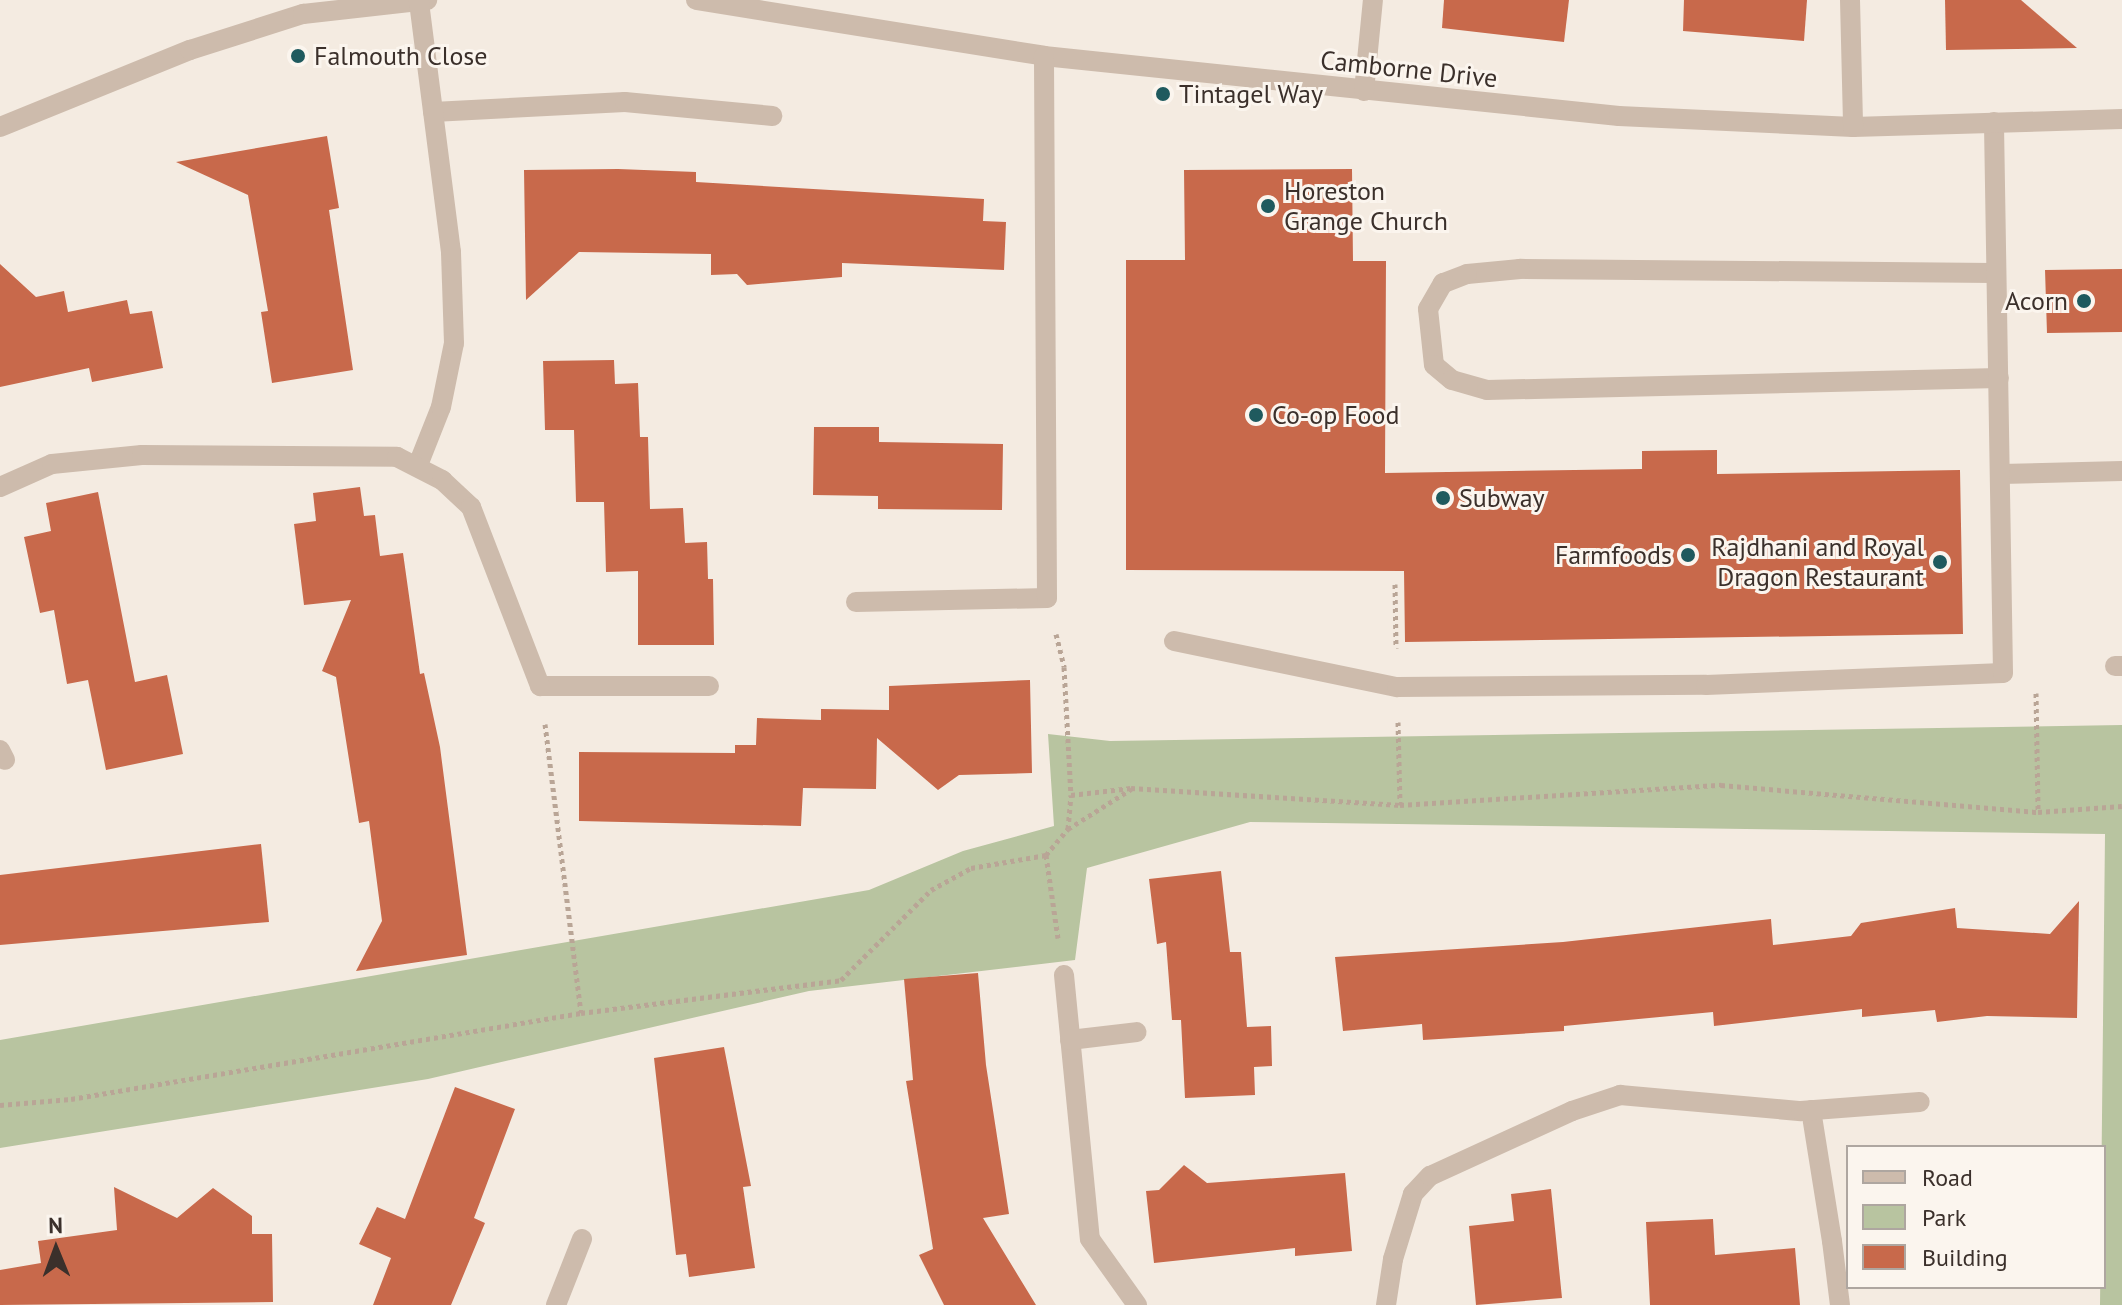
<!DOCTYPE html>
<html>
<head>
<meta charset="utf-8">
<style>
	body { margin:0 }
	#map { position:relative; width:2122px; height:1305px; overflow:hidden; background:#f4ebe1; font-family:"PT Sans",sans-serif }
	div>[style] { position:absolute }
	.green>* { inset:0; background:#b8c4a0 }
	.building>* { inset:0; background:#c8694b }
	.path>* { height:5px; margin-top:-2.5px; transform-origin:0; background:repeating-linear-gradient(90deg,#b9a596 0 4px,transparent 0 8px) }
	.service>* { height:20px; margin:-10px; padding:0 10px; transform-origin:10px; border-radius:10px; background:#cdbbac }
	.minor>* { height:20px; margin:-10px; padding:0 10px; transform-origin:10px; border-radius:10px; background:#cdbbac }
	.dots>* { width:22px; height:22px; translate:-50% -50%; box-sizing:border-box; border:4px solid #fbf5ee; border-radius:50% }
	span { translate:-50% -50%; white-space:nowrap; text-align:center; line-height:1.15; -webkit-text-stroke:6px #fbf5ee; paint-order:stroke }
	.poi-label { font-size:26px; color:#3b302b }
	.left { translate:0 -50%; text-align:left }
	.right { translate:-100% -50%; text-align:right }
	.street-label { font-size:26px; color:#3b302b }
	.legend { position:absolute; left:1846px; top:1145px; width:260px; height:144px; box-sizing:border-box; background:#fbf5ee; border:2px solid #aea6a0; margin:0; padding:10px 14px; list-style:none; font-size:24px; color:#3b302b }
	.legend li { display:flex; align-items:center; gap:16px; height:40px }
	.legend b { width:40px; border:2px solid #aea6a0 }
	.north { position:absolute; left:16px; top:1209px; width:80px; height:80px; -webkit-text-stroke:6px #fbf5ee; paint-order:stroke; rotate:359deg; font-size:22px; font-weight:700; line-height:32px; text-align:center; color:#3b302b }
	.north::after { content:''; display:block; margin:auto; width:28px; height:36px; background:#3b302b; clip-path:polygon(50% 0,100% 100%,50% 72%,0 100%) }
</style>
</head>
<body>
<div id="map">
	<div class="green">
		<div style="clip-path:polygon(2122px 725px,2122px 1305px,2100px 1305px,2105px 834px,1250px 822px,1087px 868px,1075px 960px,809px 991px,428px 1079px,0 1148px,0 1040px,869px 890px,963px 851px,1054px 826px,1048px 734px,1110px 741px)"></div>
	</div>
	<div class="building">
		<div style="clip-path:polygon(1444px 0,1569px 0,1564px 42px,1442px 28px)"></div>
		<div style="clip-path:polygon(1684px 0,1807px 0,1804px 41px,1683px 31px)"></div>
		<div style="clip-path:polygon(1945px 0,2021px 0,2077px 48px,1946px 50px)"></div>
		<div style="clip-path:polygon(327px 136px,339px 208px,329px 210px,353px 370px,272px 383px,261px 312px,268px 311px,248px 195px,176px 162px)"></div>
		<div style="clip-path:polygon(618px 169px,696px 172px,696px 182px,984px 199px,983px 221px,1006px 222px,1004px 270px,842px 263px,842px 277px,747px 285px,737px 274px,711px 275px,711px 254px,579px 252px,526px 300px,524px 170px)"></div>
		<div style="clip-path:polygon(1352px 169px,1353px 261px,1386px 261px,1385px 473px,1642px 469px,1642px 451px,1717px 450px,1717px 474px,1960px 470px,1963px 634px,1405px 642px,1404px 571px,1126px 570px,1126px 260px,1185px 260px,1184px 170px)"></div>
		<div style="clip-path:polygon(0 264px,36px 297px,64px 291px,68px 312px,127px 300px,130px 314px,152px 311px,163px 368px,92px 382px,89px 368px,0 387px)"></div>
		<div style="clip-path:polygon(2122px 269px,2122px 332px,2047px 333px,2045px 270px)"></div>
		<div style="clip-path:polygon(614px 360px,615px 384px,638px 383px,640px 437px,648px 437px,650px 509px,683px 508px,685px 543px,707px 542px,708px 579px,713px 579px,714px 645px,638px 645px,638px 571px,606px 572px,604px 502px,576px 502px,574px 430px,545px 430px,543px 361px)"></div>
		<div style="clip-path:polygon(814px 427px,879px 427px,879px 442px,1003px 444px,1002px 510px,878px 509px,878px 496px,813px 495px)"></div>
		<div style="clip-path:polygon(360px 487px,364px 516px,375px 515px,380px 556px,403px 553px,420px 674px,424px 673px,440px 747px,467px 955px,356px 971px,382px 921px,369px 821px,359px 823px,336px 677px,322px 671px,351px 600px,304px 605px,294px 524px,316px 521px,313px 493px)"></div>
		<div style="clip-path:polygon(98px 492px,135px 682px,167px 675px,183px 754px,106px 770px,88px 680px,67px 684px,54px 610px,40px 613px,24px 537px,51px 531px,46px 503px)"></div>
		<div style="clip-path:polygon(1030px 680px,1032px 773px,959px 775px,938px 790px,877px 738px,876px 789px,803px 788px,801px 826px,579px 821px,579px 752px,735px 753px,735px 745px,756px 745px,757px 718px,821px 720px,821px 709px,889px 710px,889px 686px)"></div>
		<div style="clip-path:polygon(261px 844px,269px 922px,0 945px,0 875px)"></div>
		<div style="clip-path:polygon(1221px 871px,1230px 952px,1241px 952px,1247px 1027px,1271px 1026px,1272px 1066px,1254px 1067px,1255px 1095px,1185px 1098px,1181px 1020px,1172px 1020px,1166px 942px,1157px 944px,1149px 879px)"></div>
		<div style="clip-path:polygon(2079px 901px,2077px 1018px,1987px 1016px,1937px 1022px,1935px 1010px,1862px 1017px,1862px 1009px,1714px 1026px,1713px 1012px,1564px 1026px,1564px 1031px,1423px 1040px,1422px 1024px,1343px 1031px,1335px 957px,1563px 942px,1771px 919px,1773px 945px,1851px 936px,1861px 923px,1955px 908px,1957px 928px,2050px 934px)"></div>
		<div style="clip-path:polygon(978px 973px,986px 1065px,1009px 1214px,983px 1218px,1036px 1305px,944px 1305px,919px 1255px,933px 1249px,906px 1081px,913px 1080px,904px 979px)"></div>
		<div style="clip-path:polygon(724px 1047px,751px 1186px,743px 1187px,755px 1268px,689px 1277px,686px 1254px,676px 1255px,654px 1058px)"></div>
		<div style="clip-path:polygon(455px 1087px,515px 1109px,474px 1218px,485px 1223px,451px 1305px,373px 1305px,391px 1258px,359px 1244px,377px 1207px,405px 1219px)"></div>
		<div style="clip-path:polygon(1184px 1165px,1207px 1183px,1345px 1173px,1352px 1251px,1295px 1256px,1295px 1248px,1154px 1263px,1146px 1191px,1159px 1190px)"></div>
		<div style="clip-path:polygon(114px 1187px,177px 1218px,213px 1188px,252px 1216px,252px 1234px,272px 1234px,273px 1302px,0 1305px,0 1270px,41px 1263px,38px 1241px,117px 1230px)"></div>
		<div style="clip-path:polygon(1551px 1189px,1562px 1298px,1476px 1305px,1469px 1226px,1514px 1221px,1511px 1194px)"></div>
		<div style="clip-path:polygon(1713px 1219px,1715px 1255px,1795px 1248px,1800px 1305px,1650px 1305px,1646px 1222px)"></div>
	</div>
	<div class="path">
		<div style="left:1395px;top:584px;width:64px;rotate:89.1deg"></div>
		<div style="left:1056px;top:634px;width:34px;rotate:76deg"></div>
		<div style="left:1064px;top:667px;width:128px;rotate:86.9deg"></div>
		<div style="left:1071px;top:795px;width:60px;rotate:-6.7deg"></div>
		<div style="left:1131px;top:788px;width:270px;rotate:3.6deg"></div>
		<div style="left:1400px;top:805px;width:322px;rotate:-3.6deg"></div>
		<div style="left:1721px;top:785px;width:318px;rotate:4.9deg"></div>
		<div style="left:2038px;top:812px;width:84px;rotate:-4.1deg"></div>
		<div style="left:2036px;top:693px;width:119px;rotate:89deg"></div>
		<div style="left:1398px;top:722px;width:83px;rotate:88.6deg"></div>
		<div style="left:545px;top:724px;width:291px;rotate:82.9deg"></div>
		<div style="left:1068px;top:829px;width:75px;rotate:-32.4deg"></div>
		<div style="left:1046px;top:855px;width:34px;rotate:-50deg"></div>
		<div style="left:1068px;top:829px;width:34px;rotate:-85deg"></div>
		<div style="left:0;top:1105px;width:71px;rotate:-4.8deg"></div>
		<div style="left:71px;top:1099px;width:517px;rotate:-9.57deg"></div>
		<div style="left:581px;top:1013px;width:262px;rotate:-7.2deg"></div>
		<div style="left:841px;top:980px;width:127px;rotate:-45deg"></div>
		<div style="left:931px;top:890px;width:46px;rotate:-28.8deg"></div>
		<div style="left:971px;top:868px;width:76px;rotate:-9.8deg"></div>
		<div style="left:1046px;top:855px;width:84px;rotate:81.8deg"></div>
	</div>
	<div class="service">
		<div style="left:433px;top:112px;width:192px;rotate:-3deg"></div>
		<div style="left:625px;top:102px;width:148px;rotate:5.4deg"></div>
		<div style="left:1993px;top:273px;width:473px;rotate:-179.5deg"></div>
		<div style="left:1520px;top:269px;width:53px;rotate:174.6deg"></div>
		<div style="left:1467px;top:274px;width:26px;rotate:159deg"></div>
		<div style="left:1443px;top:283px;width:30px;rotate:120deg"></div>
		<div style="left:1428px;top:309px;width:56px;rotate:83.9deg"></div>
		<div style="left:1434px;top:365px;width:23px;rotate:40deg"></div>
		<div style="left:1452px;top:380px;width:36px;rotate:16deg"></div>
		<div style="left:1487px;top:390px;width:512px;rotate:-1.34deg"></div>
		<div style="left:2001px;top:474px;width:121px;rotate:-1.4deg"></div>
		<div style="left:1174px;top:641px;width:228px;rotate:11.7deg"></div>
		<div style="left:1397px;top:687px;width:309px;rotate:-0.4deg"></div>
		<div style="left:1706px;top:685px;width:297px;rotate:-2.3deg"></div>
		<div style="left:2003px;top:673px;width:551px;rotate:-90.94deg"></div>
		<div style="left:2115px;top:666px;width:7px"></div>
		<div style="left:540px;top:686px;width:169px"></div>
		<div style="left:1832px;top:1241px;width:64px;rotate:82.9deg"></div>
	</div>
	<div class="minor">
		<div style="left:696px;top:0;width:352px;rotate:9.1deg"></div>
		<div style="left:1044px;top:56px;width:578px;rotate:5.96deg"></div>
		<div style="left:1619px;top:116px;width:234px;rotate:2.7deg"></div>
		<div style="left:1853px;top:127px;width:269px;rotate:-1.7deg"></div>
		<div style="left:1850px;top:0;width:127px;rotate:88.6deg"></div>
		<div style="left:1364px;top:91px;width:91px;rotate:-84.4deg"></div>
		<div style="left:0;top:127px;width:205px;rotate:-22.1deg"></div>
		<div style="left:190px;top:50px;width:119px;rotate:-17.7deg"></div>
		<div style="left:303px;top:14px;width:125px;rotate:-6.4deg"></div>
		<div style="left:418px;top:465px;width:62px;rotate:-68.4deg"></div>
		<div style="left:441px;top:407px;width:65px;rotate:-78.5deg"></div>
		<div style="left:454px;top:343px;width:91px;rotate:-91.9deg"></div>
		<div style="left:451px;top:252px;width:253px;rotate:-97.3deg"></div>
		<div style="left:0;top:487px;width:57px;rotate:-23.9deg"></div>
		<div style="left:52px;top:464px;width:90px;rotate:-5.7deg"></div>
		<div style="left:142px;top:455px;width:255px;rotate:0.4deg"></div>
		<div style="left:397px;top:457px;width:51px;rotate:27.1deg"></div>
		<div style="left:442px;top:480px;width:40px;rotate:43deg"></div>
		<div style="left:471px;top:507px;width:192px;rotate:68.9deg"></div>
		<div style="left:856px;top:602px;width:191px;rotate:-1.2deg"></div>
		<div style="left:1047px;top:598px;width:542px;rotate:-90.32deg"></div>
		<div style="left:0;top:750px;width:11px;rotate:63deg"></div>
		<div style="left:1064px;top:975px;width:265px;rotate:84.4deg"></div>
		<div style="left:1090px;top:1239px;width:81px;rotate:54.5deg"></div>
		<div style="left:1070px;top:1040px;width:67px;rotate:-6.8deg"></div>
		<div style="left:1811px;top:1110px;width:133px;rotate:80.9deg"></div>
		<div style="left:556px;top:1305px;width:71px;rotate:-68.5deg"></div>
		<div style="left:1386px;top:1305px;width:47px;rotate:-81.3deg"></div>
		<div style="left:1393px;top:1259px;width:68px;rotate:-72.9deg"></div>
		<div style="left:1413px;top:1194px;width:25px;rotate:-47deg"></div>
		<div style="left:1430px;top:1176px;width:156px;rotate:-24.6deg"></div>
		<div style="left:1572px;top:1111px;width:51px;rotate:-18.4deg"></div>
		<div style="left:1620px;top:1095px;width:182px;rotate:5.1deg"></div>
		<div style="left:1801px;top:1111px;width:119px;rotate:-4.3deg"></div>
	</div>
	<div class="dots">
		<div style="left:298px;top:56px;background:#1f5a5e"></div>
		<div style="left:1163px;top:94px;background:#1f5a5e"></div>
		<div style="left:1268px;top:206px;background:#1f5a5e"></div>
		<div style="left:2084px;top:301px;background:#1f5a5e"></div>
		<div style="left:1256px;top:415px;background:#1f5a5e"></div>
		<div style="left:1443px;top:498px;background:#1f5a5e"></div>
		<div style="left:1688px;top:555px;background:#1f5a5e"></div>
		<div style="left:1940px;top:562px;background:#1f5a5e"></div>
	</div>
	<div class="poi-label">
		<span class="left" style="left:314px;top:56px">Falmouth Close</span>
		<span class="left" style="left:1179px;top:94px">Tintagel Way</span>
		<span class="left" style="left:1284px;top:206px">Horeston<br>Grange Church</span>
		<span class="right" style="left:2068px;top:301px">Acorn</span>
		<span class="left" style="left:1272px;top:415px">Co-op Food</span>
		<span class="left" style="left:1459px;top:498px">Subway</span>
		<span class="right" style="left:1924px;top:562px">Rajdhani and Royal<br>Dragon Restaurant</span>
		<span class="right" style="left:1672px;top:555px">Farmfoods</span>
	</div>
	<div class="street-label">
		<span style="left:1409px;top:69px;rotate:6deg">Camborne Drive</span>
	</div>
	<ul class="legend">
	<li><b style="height:10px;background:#cdbbac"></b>Road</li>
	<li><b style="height:22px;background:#b8c4a0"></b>Park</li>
	<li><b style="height:22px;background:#c8694b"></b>Building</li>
	</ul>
	<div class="north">N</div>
</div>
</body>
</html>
